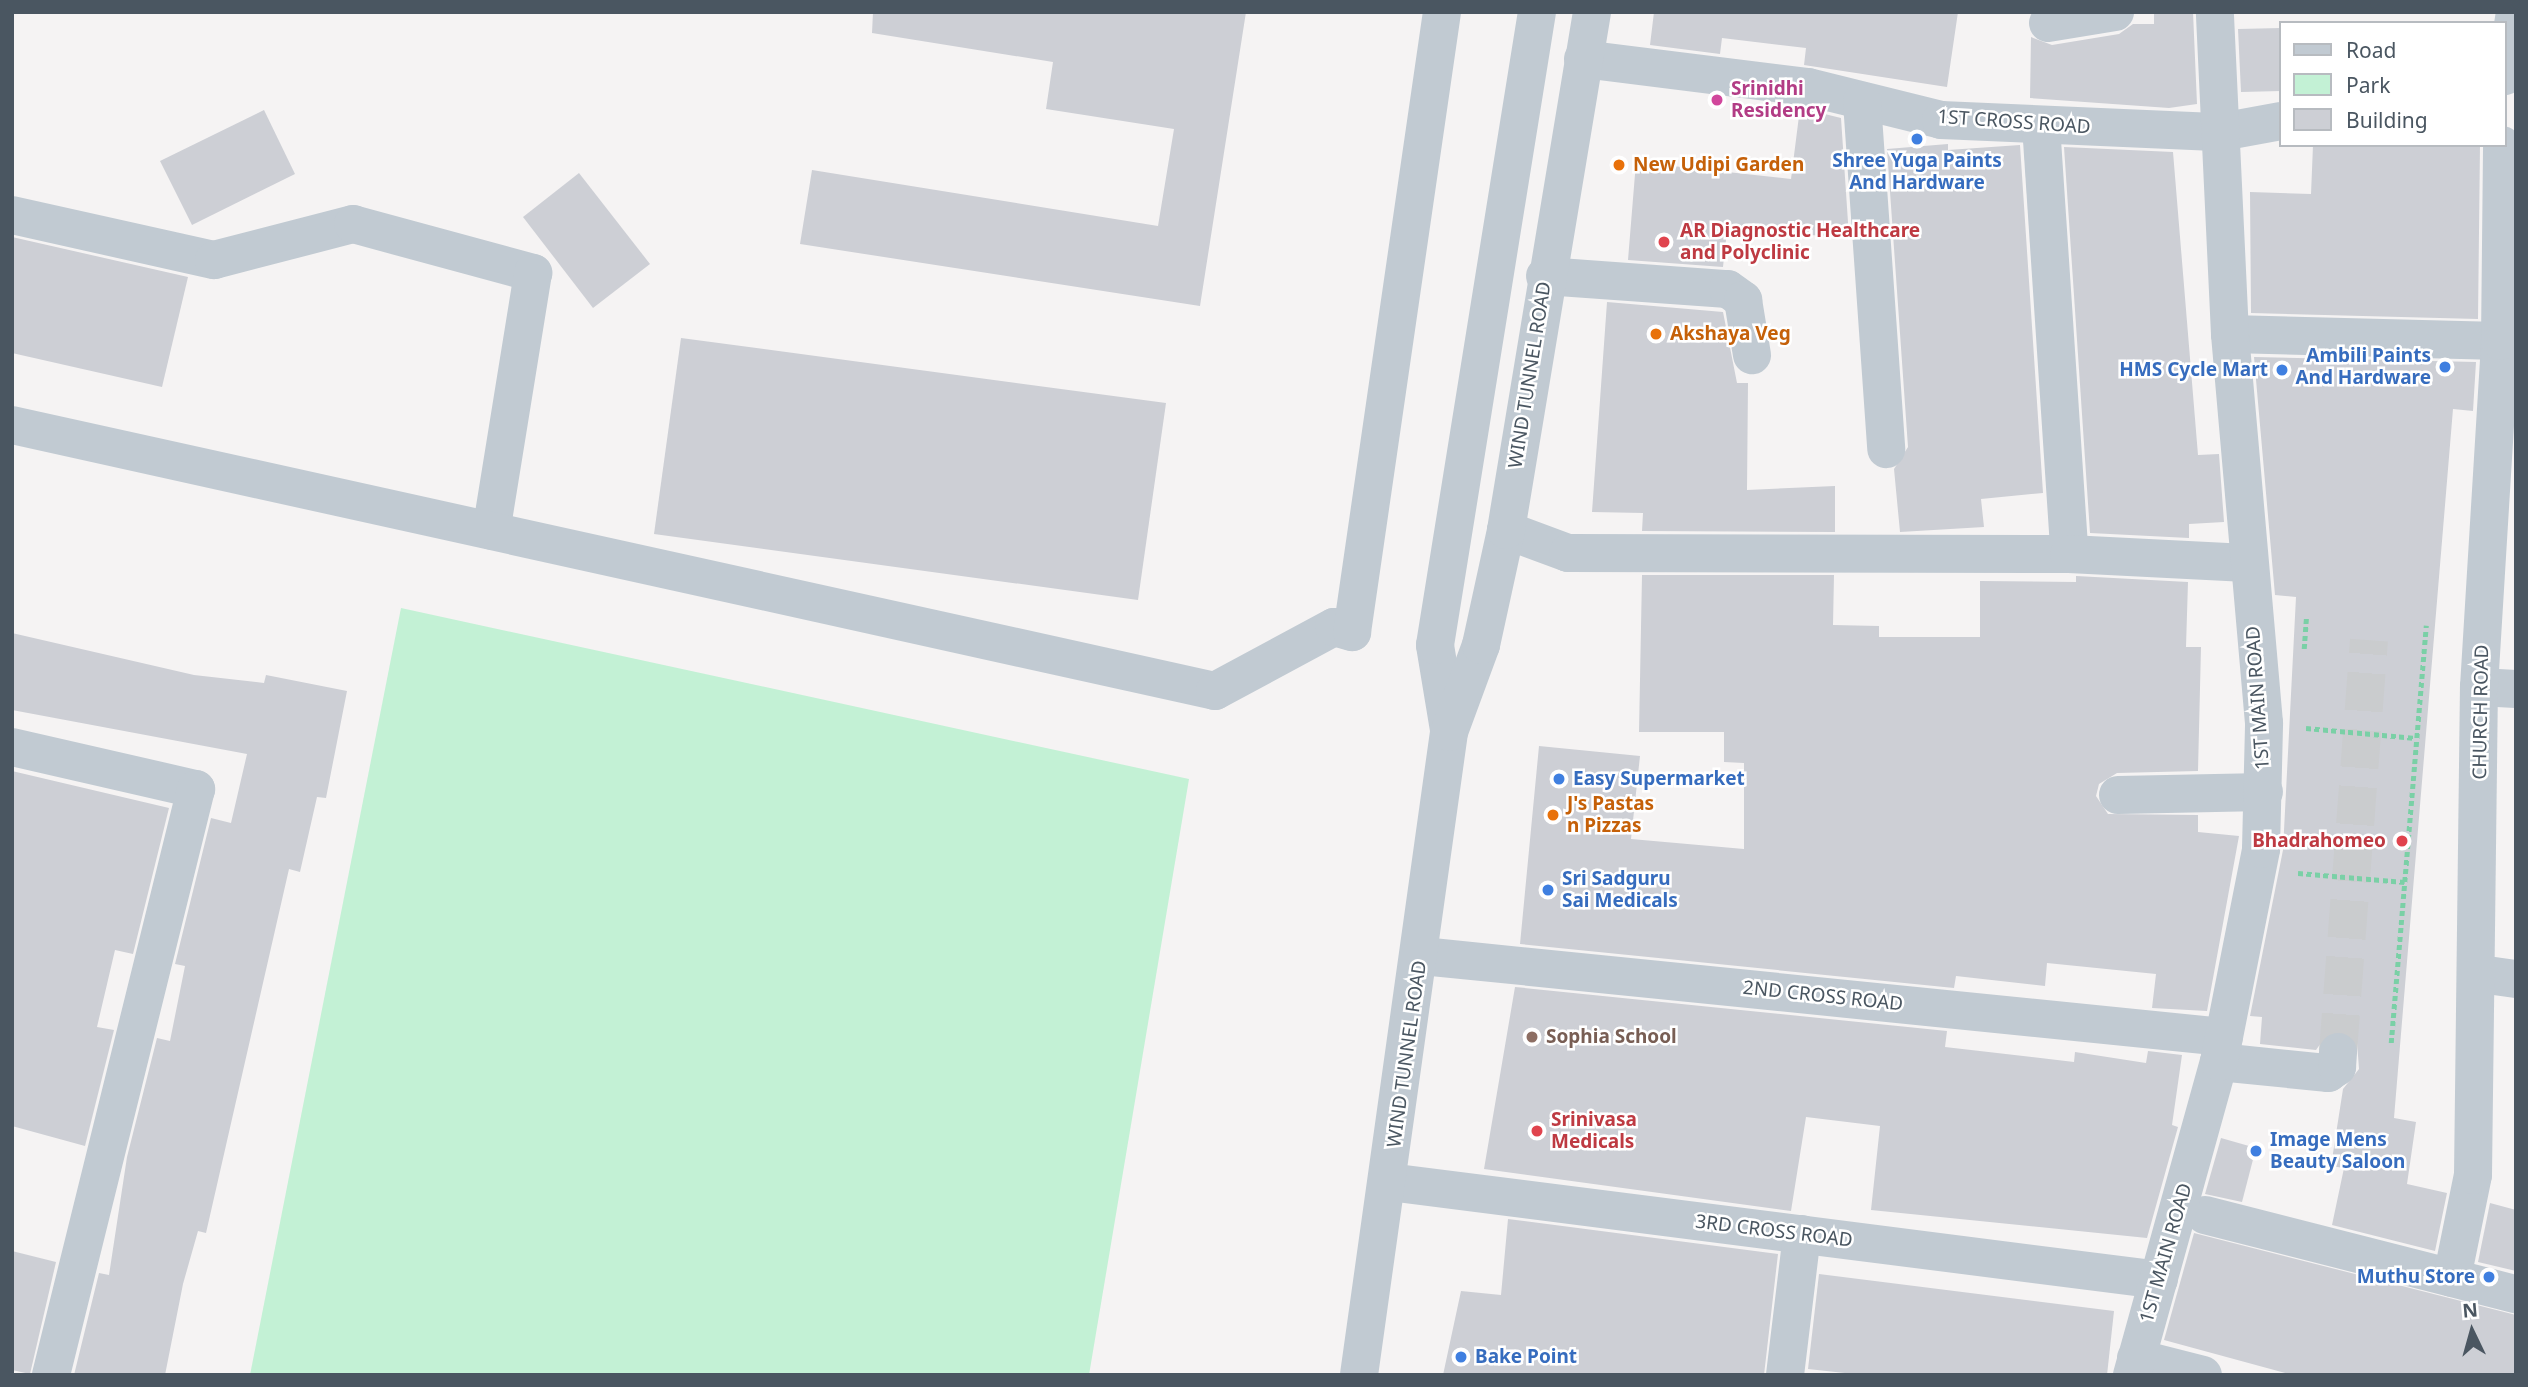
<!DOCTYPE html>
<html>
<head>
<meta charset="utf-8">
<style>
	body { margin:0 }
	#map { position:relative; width:2528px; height:1387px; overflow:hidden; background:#f5f3f3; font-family:"Noto Sans",sans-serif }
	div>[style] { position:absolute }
	.green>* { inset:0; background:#c3f1d5 }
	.building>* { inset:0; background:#cdcfd5 }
	.minor-tunnel>* { height:38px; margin-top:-19px; transform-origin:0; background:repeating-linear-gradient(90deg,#caccce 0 38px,transparent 0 57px) }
	.path>* { height:4.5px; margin-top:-2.25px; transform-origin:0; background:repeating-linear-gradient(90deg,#7ad0a6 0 5px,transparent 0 8.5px) }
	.minor>* { height:38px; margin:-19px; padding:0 19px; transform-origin:19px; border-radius:19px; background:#c1cad2 }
	.dots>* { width:19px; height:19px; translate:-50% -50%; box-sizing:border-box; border:4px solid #fff; border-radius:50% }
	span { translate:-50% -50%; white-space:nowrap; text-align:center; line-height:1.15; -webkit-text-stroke:5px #fff; paint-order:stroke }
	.hotel-label { font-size:19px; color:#b23c85; font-weight:700 }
	.left { translate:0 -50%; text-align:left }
	.street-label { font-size:19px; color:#4a5661 }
	.shop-label { font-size:19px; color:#366cbe; font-weight:700 }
	.right { translate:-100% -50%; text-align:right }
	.food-label { font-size:19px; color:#c56008; font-weight:700 }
	.health-label { font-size:19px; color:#be3a42; font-weight:700 }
	.education-label { font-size:19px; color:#785e54; font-weight:700 }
	.frame { position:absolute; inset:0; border:14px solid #4a5661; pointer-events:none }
	.legend { position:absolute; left:2279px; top:21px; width:228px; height:126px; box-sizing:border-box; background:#fff; border:2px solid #b7bbc0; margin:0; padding:9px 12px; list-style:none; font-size:21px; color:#4a5661 }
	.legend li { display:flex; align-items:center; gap:14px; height:35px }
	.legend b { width:35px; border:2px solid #b7bbc0 }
	.north { position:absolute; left:2437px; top:1296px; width:70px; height:70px; -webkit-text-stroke:5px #fff; paint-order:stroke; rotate:355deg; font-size:19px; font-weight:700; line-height:28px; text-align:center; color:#4a5661 }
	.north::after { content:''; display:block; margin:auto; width:24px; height:32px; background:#4a5661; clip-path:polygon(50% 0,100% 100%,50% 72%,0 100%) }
</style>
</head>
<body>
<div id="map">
	<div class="green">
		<div style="clip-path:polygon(401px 608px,1189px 779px,1089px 1375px,250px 1375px)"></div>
	</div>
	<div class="building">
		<div style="clip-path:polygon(873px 12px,1246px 12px,1200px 306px,800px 244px,812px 170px,1158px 226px,1174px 129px,1046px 109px,1053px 62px,872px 33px)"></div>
		<div style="clip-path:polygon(1654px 12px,1958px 12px,1947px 87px,1804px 65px,1806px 48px,1722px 38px,1720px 54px,1650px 45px)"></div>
		<div style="clip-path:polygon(2154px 12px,2193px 12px,2197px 104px,2169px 108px,2030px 98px,2031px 37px,2052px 45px,2119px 34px,2133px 24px,2154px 24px)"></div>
		<div style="clip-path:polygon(2281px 28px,2281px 91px,2241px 92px,2238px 29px)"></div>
		<div style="clip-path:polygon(1800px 108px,1841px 118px,1849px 237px,1727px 231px,1723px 267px,1628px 260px,1636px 162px,1791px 179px)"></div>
		<div style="clip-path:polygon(264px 110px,295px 174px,192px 225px,160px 161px)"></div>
		<div style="clip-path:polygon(1948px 144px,1948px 150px,2020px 145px,2043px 493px,1981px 499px,1984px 527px,1900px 532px,1894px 469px,1908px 447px,1887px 149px)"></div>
		<div style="clip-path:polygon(2313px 145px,2480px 145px,2478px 319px,2251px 313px,2250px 192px,2311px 194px)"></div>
		<div style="clip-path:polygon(2064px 147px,2173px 152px,2198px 455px,2219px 454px,2224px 522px,2189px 524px,2189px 538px,2090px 533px)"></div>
		<div style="clip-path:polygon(579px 173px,650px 264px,593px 308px,523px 217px)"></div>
		<div style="clip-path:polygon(12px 237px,188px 277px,162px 387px,12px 353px)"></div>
		<div style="clip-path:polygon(1607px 302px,1723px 312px,1737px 383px,1748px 383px,1747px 490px,1835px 486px,1835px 532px,1642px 531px,1643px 513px,1592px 512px)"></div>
		<div style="clip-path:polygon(681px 338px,1166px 403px,1138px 600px,654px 534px)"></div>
		<div style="clip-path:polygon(2254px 357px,2476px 362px,2473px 411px,2453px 409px,2394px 1118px,2416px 1122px,2407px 1184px,2447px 1193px,2435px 1251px,2332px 1225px,2344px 1168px,2331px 1166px,2343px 1089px,2359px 1069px,2357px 1042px,2339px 1030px,2328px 1033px,2316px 1050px,2260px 1044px,2262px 1017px,2250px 1016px,2283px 850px,2296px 597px,2275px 595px)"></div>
		<div style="clip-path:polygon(1642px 575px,1834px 575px,1833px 625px,1879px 626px,1879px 637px,1980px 637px,1980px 581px,2076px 582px,2076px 576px,2188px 582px,2186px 647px,2201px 647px,2198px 771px,2117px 773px,2099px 784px,2096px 796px,2108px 814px,2198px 815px,2198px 832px,2239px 836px,2207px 1011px,2152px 1008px,2156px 974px,2047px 963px,2045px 986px,1956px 976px,1954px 988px,1520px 944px,1539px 746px,1640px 756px,1631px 839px,1744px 849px,1744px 763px,1724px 762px,1724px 732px,1639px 732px)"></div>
		<div style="clip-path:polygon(12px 633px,194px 675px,264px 683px,266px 675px,347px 691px,326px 798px,317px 797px,300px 872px,289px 869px,206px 1233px,198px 1231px,183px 1284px,165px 1375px,74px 1375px,99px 1273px,109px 1275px,127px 1157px,157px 1038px,170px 1041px,185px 966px,175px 964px,211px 818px,231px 823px,247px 754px,12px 710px)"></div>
		<div style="clip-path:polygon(12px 771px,169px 808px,133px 954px,115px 950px,97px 1027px,114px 1030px,85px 1146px,12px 1126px)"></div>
		<div style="clip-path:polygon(1515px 987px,1947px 1031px,1945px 1047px,2074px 1062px,2075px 1052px,2146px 1063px,2148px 1051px,2182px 1055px,2172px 1125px,2178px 1127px,2147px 1238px,1871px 1210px,1880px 1126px,1806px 1117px,1791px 1211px,1484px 1169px)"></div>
		<div style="clip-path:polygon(2221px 1138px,2256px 1148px,2242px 1202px,2205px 1194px)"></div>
		<div style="clip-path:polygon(2490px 1203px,2516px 1210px,2516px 1271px,2478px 1262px)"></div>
		<div style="clip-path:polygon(1508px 1219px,1778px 1254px,1764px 1375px,1443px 1375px,1461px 1291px,1501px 1295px)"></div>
		<div style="clip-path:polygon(2194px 1233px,2516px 1315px,2516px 1375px,2293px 1375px,2164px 1340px)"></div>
		<div style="clip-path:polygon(12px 1251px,56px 1262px,30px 1374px,12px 1370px)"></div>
		<div style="clip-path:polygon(1819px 1274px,2114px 1311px,2107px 1375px,1863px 1375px,1808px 1369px)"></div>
	</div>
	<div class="minor-tunnel">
		<div style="left:2338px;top:1052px;width:413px;rotate:-85.7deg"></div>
	</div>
	<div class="path">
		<div style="left:2304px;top:649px;width:31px;rotate:-86deg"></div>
		<div style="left:2306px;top:728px;width:110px;rotate:5.2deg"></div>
		<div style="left:2298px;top:873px;width:107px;rotate:4.8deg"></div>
		<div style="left:2391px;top:1043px;width:419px;rotate:-85.2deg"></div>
	</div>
	<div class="minor">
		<div style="left:2048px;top:23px;width:68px;rotate:-9.3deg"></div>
		<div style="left:1583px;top:59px;width:227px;rotate:7.1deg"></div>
		<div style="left:1808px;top:87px;width:137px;rotate:13.9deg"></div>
		<div style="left:1941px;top:120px;width:280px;rotate:2.5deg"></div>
		<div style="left:2221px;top:132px;width:61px;rotate:-10.4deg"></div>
		<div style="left:2505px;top:76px;width:65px;rotate:-81.1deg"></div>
		<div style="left:1862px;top:102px;width:348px;rotate:86deg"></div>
		<div style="left:2041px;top:125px;width:412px;rotate:86.2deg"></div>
		<div style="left:12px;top:215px;width:207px;rotate:12.6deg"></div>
		<div style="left:214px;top:260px;width:144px;rotate:-14.5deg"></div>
		<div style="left:353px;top:224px;width:187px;rotate:15.2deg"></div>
		<div style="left:533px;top:273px;width:261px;rotate:99.2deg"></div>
		<div style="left:1545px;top:276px;width:183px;rotate:4.1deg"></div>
		<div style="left:1728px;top:289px;width:19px;rotate:36deg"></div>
		<div style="left:1743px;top:300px;width:56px;rotate:80.7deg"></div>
		<div style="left:2230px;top:334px;width:270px;rotate:1.5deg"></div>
		<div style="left:12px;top:425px;width:1232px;rotate:12.47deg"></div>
		<div style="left:1215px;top:691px;width:135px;rotate:-28.3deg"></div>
		<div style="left:1334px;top:627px;width:19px;rotate:16deg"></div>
		<div style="left:1352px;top:632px;width:626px;rotate:-81.74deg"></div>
		<div style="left:1506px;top:530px;width:66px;rotate:20.4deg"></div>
		<div style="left:1568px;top:553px;width:501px;rotate:0.11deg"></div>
		<div style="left:2069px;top:554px;width:178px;rotate:2.9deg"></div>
		<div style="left:2479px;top:687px;width:37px;rotate:3deg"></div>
		<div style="left:1449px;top:730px;width:86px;rotate:-99.4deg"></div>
		<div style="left:1435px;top:645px;width:641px;rotate:-80.85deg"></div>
		<div style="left:12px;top:747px;width:189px;rotate:12.9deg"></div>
		<div style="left:196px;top:789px;width:604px;rotate:103.9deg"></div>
		<div style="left:2118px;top:795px;width:146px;rotate:-1.2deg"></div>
		<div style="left:1422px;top:956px;width:806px;rotate:5.77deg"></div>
		<div style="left:2480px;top:974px;width:36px;rotate:8deg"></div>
		<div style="left:2219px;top:1062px;width:110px;rotate:5.8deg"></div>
		<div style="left:2328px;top:1073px;width:11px;rotate:-34deg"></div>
		<div style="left:2337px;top:1067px;width:15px;rotate:-86deg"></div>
		<div style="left:1389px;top:1182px;width:776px;rotate:7.25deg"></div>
		<div style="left:2205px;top:1215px;width:321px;rotate:14.3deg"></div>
		<div style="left:2452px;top:1278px;width:105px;rotate:-78.5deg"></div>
		<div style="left:2473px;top:1175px;width:488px;rotate:-89.3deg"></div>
		<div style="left:2479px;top:687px;width:347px;rotate:-86.5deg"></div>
		<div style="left:2500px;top:341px;width:196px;rotate:-89.4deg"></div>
		<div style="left:2136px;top:1358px;width:69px;rotate:14.2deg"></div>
		<div style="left:1359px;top:1375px;width:649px;rotate:-82.03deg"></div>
		<div style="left:1449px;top:732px;width:93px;rotate:-69.8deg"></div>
		<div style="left:1481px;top:645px;width:118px;rotate:-77.7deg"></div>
		<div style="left:1506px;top:530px;width:525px;rotate:-80.57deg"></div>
		<div style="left:1785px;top:1375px;width:142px;rotate:-83.1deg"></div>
		<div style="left:2132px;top:1375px;width:325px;rotate:-74.5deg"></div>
		<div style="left:2219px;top:1062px;width:217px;rotate:-78.8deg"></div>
		<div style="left:2261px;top:849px;width:126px;rotate:-88.6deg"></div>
		<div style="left:2264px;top:723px;width:390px;rotate:-95deg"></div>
		<div style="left:2230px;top:334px;width:322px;rotate:-92.7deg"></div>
	</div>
	<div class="dots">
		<div style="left:1717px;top:100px;background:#d1479c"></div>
		<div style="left:1917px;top:139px;background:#3f7fe0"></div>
		<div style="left:1619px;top:165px;background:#e8710a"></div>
		<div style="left:1664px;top:242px;background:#e0444e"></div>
		<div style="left:1656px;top:334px;background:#e8710a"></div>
		<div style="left:2445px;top:367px;background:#3f7fe0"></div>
		<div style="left:2282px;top:370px;background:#3f7fe0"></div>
		<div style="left:1559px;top:779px;background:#3f7fe0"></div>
		<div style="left:1553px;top:815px;background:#e8710a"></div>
		<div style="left:2402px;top:841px;background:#e0444e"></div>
		<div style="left:1548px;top:890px;background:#3f7fe0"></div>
		<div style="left:1532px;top:1037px;background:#8d6e63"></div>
		<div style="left:1537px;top:1131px;background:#e0444e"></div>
		<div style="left:2256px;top:1151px;background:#3f7fe0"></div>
		<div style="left:2489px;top:1277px;background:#3f7fe0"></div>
		<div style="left:1461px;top:1357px;background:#3f7fe0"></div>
	</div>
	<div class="hotel-label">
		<span class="left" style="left:1731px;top:100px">Srinidhi<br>Residency</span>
	</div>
	<div class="street-label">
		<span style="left:2014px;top:122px;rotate:4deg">1ST CROSS ROAD</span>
		<span style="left:1530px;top:375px;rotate:-81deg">WIND TUNNEL ROAD</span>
		<span style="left:2258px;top:698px;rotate:-94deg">1ST MAIN ROAD</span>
		<span style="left:2481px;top:712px;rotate:-89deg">CHURCH ROAD</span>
		<span style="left:1823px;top:996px;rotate:6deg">2ND CROSS ROAD</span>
		<span style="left:1407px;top:1054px;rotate:-82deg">WIND TUNNEL ROAD</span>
		<span style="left:1774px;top:1231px;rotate:7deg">3RD CROSS ROAD</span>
		<span style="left:2166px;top:1253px;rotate:-74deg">1ST MAIN ROAD</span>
	</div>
	<div class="shop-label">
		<span style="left:1917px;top:172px">Shree Yuga Paints<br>And Hardware</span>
		<span class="right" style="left:2431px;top:367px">Ambili Paints<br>And Hardware</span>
		<span class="right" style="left:2268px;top:370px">HMS Cycle Mart</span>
		<span class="left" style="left:1573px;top:779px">Easy Supermarket</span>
		<span class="left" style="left:1562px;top:890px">Sri Sadguru<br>Sai Medicals</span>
		<span class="left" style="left:2270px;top:1151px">Image Mens<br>Beauty Saloon</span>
		<span class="right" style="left:2475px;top:1277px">Muthu Store</span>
		<span class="left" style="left:1475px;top:1357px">Bake Point</span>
	</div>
	<div class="food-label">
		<span class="left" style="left:1633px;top:165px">New Udipi Garden</span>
		<span class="left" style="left:1670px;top:334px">Akshaya Veg</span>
		<span class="left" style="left:1567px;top:815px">J's Pastas<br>n Pizzas</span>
	</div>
	<div class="health-label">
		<span class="left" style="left:1680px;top:242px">AR Diagnostic Healthcare<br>and Polyclinic</span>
		<span class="right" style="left:2386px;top:841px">Bhadrahomeo</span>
		<span class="left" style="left:1551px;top:1131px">Srinivasa<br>Medicals</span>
	</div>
	<div class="education-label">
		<span class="left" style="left:1546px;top:1037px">Sophia School</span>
	</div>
	<div class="frame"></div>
	<ul class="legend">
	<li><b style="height:9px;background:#c1cad2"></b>Road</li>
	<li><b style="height:19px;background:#c3f1d5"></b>Park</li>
	<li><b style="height:19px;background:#cdcfd5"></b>Building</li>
	</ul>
	<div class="north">N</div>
</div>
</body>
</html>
